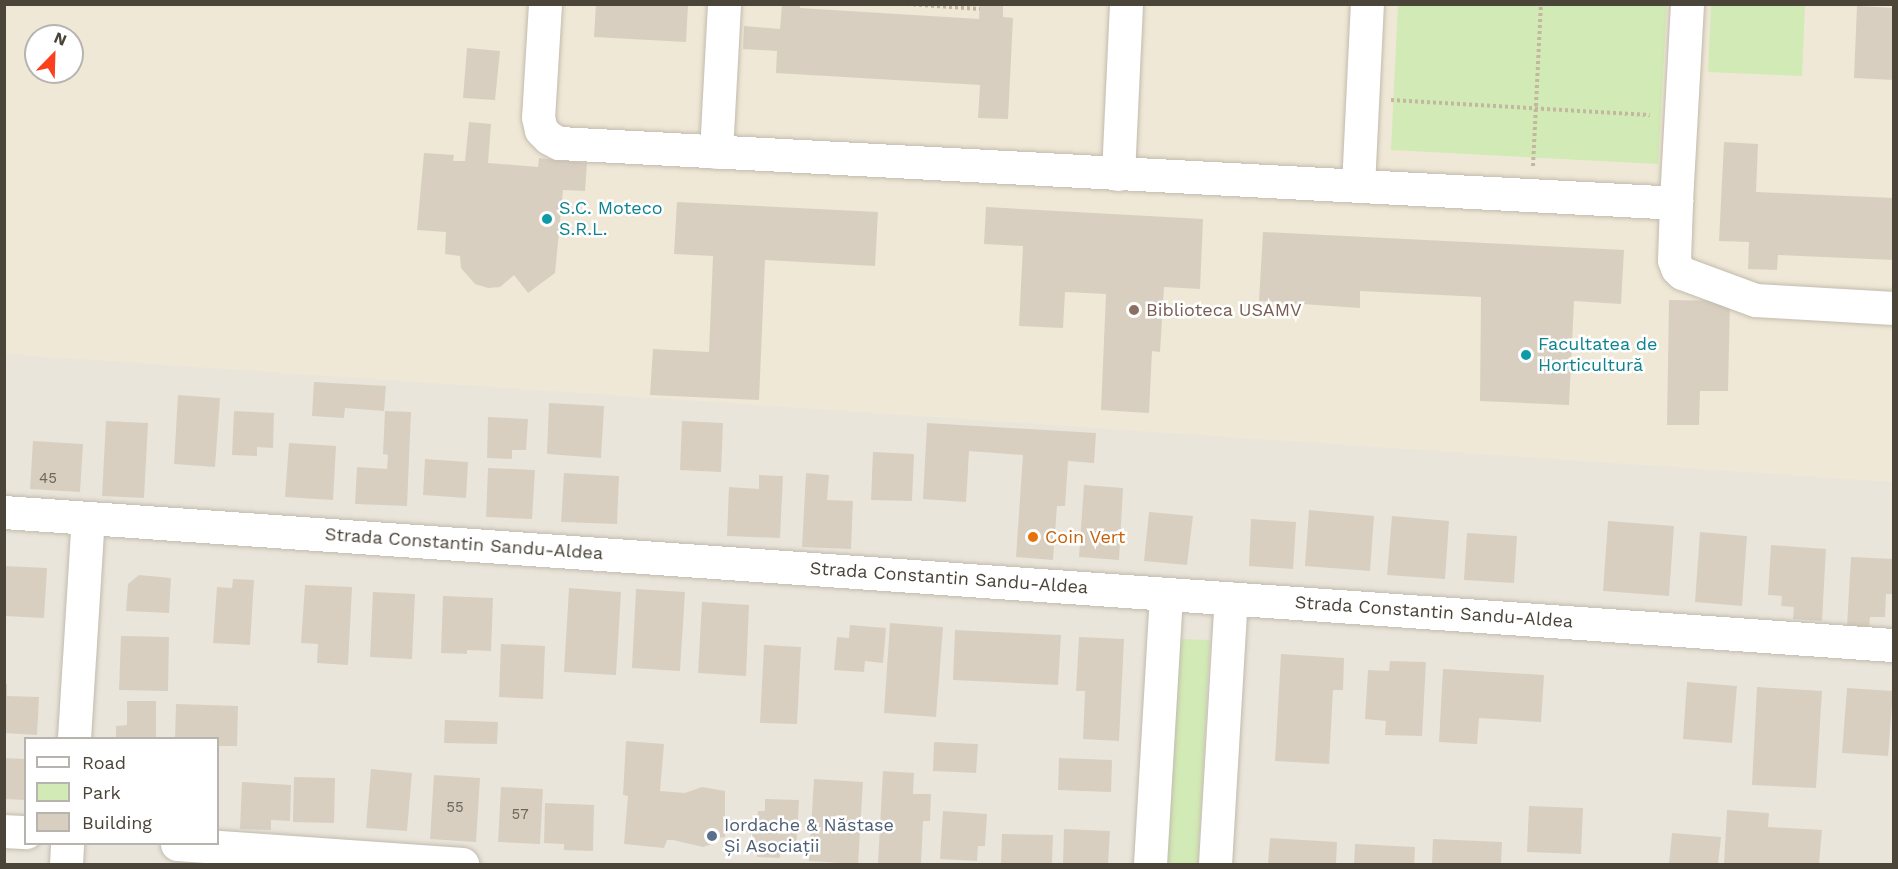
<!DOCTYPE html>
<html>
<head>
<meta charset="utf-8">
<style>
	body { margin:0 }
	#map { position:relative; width:1898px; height:869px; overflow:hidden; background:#f6f3ec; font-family:"Work Sans",sans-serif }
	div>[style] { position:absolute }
	.residential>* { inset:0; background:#eae5da }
	.education>* { inset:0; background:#efe8d6 }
	.green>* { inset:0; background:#d2eab5 }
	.building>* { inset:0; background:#d8cfc1 }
	.path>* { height:4px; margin-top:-2px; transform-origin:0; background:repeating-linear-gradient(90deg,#c4b79f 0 3px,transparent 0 6px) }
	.roads { filter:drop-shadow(0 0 2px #c2bbae) drop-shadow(0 0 2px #c2bbae) }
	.minor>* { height:33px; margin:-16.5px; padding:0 16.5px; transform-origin:16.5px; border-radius:16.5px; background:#fff }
	.dots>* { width:16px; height:16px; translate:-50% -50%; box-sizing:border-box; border:3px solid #fff; border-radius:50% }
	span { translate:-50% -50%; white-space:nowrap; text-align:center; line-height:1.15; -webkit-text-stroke:5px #fff; paint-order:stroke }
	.number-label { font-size:15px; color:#6e675b }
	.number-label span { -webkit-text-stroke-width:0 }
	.culture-label { font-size:18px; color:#0d838f }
	.left { translate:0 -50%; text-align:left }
	.education-label { font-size:18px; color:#785e54 }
	.food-label { font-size:18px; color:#c56008 }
	.street-label { font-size:18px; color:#4b4439 }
	.service-label { font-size:18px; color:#4e5e75 }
	.frame { position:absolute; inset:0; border:6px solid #4b4439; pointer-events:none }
	.legend { position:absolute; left:24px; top:737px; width:195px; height:108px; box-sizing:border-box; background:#fff; border:2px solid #b7b4b0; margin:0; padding:8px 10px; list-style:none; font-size:18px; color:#4b4439 }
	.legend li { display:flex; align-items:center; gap:12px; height:30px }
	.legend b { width:30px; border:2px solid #b7b4b0 }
	.north { position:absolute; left:24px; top:24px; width:60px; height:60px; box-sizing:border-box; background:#fff; border:2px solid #b7b4b0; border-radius:50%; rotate:23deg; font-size:16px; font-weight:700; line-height:24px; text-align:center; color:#4b4439 }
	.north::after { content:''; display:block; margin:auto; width:21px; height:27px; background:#fc3f1d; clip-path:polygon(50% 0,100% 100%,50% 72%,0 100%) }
</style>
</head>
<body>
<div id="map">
	<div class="residential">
		<div style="clip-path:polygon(evenodd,5px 5px,1893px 5px,1893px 864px,5px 864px,5px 5px,36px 36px,72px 36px,72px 72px,36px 72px,36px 36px,5px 5px,26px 738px,218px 738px,218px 844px,26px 844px,26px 738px)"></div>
	</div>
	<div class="education">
		<div style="clip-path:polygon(evenodd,4px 5px,1893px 5px,1893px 482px,5px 354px,4px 5px,36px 36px,72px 36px,72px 72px,36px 72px,36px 36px)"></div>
	</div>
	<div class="green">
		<div style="clip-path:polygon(1398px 5px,1667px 5px,1658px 164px,1391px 150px)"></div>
		<div style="clip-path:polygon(1711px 5px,1805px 5px,1802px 76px,1708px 72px)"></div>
		<div style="clip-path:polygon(1179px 639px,1210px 640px,1198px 864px,1167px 864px)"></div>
	</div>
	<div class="building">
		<div style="clip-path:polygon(596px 4px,688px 4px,686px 42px,594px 37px)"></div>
		<div style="clip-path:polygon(782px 4px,800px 4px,800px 8px,979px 19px,980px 4px,1003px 4px,1003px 17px,1013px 18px,1008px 119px,978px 118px,980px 85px,776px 73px,777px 51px,743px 49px,744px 26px,780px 29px)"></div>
		<div style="clip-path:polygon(1857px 6px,1894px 8px,1894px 80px,1854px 78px)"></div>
		<div style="clip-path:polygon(467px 48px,500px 51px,495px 100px,463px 98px)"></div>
		<div style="clip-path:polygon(469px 122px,491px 124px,488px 163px,538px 167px,539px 158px,587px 163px,585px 191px,563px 190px,555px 273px,528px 293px,514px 275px,500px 287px,488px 288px,475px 284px,461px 268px,460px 256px,445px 254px,446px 232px,417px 230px,424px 153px,454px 155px,453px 161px,465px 161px)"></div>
		<div style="clip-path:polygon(1724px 142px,1758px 144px,1756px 192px,1894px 198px,1894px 260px,1778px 255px,1777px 270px,1748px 269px,1749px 242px,1719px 241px)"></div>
		<div style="clip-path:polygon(677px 202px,878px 212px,875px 266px,765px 260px,759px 400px,650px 395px,653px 349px,709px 352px,713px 256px,674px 254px)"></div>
		<div style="clip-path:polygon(986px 207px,1203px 219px,1200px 289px,1164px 287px,1160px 352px,1152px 351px,1149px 413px,1101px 410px,1106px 294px,1065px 292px,1063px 328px,1019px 326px,1023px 246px,984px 244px)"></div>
		<div style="clip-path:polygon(1263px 232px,1624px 250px,1621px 304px,1574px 301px,1569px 405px,1480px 401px,1481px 297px,1360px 291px,1360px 308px,1259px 301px)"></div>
		<div style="clip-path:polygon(1669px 300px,1730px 301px,1728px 391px,1700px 391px,1699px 425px,1667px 425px)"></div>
		<div style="clip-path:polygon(314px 382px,386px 386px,384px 411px,345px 408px,344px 418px,312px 416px)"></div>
		<div style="clip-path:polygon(178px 395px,220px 398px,215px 467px,174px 464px)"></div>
		<div style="clip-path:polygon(549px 403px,604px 406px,601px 458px,547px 454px)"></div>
		<div style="clip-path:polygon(234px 411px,274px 413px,273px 448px,257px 447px,257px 456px,232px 455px)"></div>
		<div style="clip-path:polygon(385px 411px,411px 412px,407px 506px,355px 504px,357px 467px,387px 469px,388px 455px,383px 454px)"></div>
		<div style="clip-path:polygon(488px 417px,528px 419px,526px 450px,512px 450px,512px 459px,487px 458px)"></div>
		<div style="clip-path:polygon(106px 421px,148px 423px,144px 498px,102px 496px)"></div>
		<div style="clip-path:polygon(682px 421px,723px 423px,721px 472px,680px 470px)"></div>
		<div style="clip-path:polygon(927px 423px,1096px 433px,1094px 463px,1068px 461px,1065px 506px,1057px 506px,1053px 560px,1016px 557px,1023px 455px,969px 451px,966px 502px,923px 499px)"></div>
		<div style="clip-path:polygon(33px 441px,83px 444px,80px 492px,30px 489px)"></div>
		<div style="clip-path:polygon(289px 443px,336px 446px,333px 500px,285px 497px)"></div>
		<div style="clip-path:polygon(873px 452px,914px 454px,912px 501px,871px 500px)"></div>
		<div style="clip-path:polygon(425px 459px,468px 462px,466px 498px,423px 495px)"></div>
		<div style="clip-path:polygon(488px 468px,535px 470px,532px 519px,486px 517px)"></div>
		<div style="clip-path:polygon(564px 473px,619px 476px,617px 524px,561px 522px)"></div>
		<div style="clip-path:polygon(806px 473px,829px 475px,827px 500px,853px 501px,851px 549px,802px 547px)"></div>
		<div style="clip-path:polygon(759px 475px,783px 476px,780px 538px,727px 536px,729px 487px,759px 489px)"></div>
		<div style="clip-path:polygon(1084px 485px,1123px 488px,1119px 560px,1079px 557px)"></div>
		<div style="clip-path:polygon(1309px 510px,1374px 516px,1370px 571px,1305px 566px)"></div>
		<div style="clip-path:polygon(1149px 512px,1193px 516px,1187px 565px,1144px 561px)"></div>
		<div style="clip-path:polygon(1392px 516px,1449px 521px,1445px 579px,1387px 575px)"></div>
		<div style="clip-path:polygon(1251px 519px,1296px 522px,1293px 569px,1249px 566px)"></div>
		<div style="clip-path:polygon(1608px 521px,1674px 526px,1669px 596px,1603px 591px)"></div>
		<div style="clip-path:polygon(1700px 532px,1747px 536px,1742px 606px,1695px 602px)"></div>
		<div style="clip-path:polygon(1467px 533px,1517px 536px,1514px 583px,1464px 580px)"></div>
		<div style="clip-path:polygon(1771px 545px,1826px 549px,1822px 621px,1793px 619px,1794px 607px,1781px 606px,1782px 596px,1768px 595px)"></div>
		<div style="clip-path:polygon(1851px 557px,1894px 559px,1894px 594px,1886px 594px,1885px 617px,1870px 617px,1869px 627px,1847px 626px)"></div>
		<div style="clip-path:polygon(5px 566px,47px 568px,44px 618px,4px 616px)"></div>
		<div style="clip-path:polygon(139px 575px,171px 578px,169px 613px,126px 611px,128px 584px)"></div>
		<div style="clip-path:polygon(233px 579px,254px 580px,250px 645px,213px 643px,217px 587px,232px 588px)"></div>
		<div style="clip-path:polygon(305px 585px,352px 587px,348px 665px,317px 663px,318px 644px,301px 643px)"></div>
		<div style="clip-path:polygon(569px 588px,621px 592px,616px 675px,564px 672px)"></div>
		<div style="clip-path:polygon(636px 589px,685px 592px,680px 671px,632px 668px)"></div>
		<div style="clip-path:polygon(373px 592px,415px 594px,412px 659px,370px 657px)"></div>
		<div style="clip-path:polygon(443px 596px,493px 598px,491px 651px,467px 650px,467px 654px,441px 653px)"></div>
		<div style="clip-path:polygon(702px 602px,749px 605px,746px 676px,698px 673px)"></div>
		<div style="clip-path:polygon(890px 623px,943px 627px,936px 717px,884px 713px)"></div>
		<div style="clip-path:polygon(850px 625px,886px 628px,883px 663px,865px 661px,864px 672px,834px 670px,837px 637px,849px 638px)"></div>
		<div style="clip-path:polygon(955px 630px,1061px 635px,1058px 685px,953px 680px)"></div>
		<div style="clip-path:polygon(121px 636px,169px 637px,168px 691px,119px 690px)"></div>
		<div style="clip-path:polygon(1079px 637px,1124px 639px,1119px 741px,1083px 739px,1085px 691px,1076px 691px)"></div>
		<div style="clip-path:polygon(501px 644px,545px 646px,543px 699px,499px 697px)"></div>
		<div style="clip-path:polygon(764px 645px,801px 647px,797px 724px,760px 723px)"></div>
		<div style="clip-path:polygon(1281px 654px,1344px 658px,1343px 690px,1333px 690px,1329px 764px,1275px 761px)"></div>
		<div style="clip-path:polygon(1390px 661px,1426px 662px,1422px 736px,1385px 735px,1386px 721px,1365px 719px,1368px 670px,1389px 671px)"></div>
		<div style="clip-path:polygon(1443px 669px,1544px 675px,1541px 722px,1479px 718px,1477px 744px,1439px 742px)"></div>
		<div style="clip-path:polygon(1687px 682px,1737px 686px,1732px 743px,1683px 739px)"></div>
		<div style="clip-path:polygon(4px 684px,7px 684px,7px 696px,39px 697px,37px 735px,4px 733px)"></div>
		<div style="clip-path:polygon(1757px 687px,1822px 691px,1816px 788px,1752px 785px)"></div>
		<div style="clip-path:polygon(1847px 688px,1893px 691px,1888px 756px,1842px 753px)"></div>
		<div style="clip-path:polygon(127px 701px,156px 701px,156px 738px,116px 738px,116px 726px,127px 725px)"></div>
		<div style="clip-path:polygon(176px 704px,238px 706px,237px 746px,218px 746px,218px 738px,175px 738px)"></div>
		<div style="clip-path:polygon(445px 720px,498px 722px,497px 744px,444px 743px)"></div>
		<div style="clip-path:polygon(626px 741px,664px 744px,660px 791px,685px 793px,702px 787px,725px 791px,725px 837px,719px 838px,715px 843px,703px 847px,673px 840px,667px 840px,664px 848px,624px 844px,628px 796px,623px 795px)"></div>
		<div style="clip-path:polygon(934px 742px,978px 744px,976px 773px,933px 771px)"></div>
		<div style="clip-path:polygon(4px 758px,26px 759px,26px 800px,4px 799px)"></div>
		<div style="clip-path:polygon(1059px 758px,1112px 760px,1111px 792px,1058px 790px)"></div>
		<div style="clip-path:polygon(371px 769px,412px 773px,407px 831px,366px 828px)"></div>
		<div style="clip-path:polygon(883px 771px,914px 773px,913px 794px,931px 794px,930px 821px,923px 821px,921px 864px,878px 863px)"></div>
		<div style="clip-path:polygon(434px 775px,480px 778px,476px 842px,430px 839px)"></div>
		<div style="clip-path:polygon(294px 777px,335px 778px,334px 823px,293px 822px)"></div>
		<div style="clip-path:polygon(814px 779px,863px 782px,858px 864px,809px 861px)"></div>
		<div style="clip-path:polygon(242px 782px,291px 785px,290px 821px,271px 820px,271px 830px,240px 829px)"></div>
		<div style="clip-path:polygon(501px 787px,543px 789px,540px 844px,498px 842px)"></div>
		<div style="clip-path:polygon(765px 799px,799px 800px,796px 851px,780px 851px,780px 858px,757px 857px,757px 845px,750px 844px,751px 821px,757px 821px,758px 811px,765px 811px)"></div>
		<div style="clip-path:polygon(545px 803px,594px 805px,593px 851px,564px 850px,564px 844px,544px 843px)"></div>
		<div style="clip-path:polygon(1529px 806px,1583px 808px,1581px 854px,1527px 852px)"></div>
		<div style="clip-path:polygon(1727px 810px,1769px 813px,1768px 827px,1822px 830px,1819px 864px,1724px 864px)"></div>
		<div style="clip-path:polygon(943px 811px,987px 814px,985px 846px,978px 846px,977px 861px,940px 859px)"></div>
		<div style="clip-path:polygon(1064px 829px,1110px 831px,1108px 864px,1063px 864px)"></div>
		<div style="clip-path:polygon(1672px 833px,1721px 837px,1718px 864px,1669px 864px)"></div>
		<div style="clip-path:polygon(1002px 834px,1053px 835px,1052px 864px,1001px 864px)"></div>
		<div style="clip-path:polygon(1270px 838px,1337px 842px,1336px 864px,1268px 864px)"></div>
		<div style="clip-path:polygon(1433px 839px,1502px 842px,1501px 864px,1432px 864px)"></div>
		<div style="clip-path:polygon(1355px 844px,1415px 847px,1414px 864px,1354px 864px)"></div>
	</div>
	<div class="path">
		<div style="left:907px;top:4px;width:73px;rotate:3.9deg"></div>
		<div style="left:1391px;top:100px;width:259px;rotate:3.3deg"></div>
		<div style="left:1533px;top:166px;width:162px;rotate:-87.2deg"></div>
	</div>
	<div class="roads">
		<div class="minor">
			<div style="left:545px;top:4px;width:113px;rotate:93.5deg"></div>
			<div style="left:538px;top:117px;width:13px;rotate:77deg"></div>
			<div style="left:541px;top:130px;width:11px;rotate:45deg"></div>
			<div style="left:549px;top:138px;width:11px;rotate:27deg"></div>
			<div style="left:559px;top:143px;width:1119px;rotate:3.07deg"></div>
			<div style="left:1687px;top:4px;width:199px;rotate:93.2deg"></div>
			<div style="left:1676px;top:203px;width:57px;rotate:92deg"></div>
			<div style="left:1674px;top:260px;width:9px;rotate:69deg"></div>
			<div style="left:1677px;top:268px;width:7px;rotate:45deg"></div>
			<div style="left:1682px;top:273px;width:78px;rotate:20.3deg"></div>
			<div style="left:1755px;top:300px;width:139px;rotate:3.3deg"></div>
			<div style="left:716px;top:152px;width:148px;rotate:-86.9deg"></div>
			<div style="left:1118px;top:174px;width:170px;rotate:-87.3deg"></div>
			<div style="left:1358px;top:186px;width:182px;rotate:-87.2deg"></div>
			<div style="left:4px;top:512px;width:1895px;rotate:4.03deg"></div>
			<div style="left:74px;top:738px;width:220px;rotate:-86.4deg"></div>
			<div style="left:4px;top:831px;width:22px;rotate:3deg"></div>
			<div style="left:177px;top:844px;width:286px;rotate:4deg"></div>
			<div style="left:66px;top:864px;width:20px;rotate:-87deg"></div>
			<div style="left:1150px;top:864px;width:270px;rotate:-86.6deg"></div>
			<div style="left:1215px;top:864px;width:266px;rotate:-86.6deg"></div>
		</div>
	</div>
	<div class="dots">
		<div style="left:547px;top:219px;background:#0f9aa8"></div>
		<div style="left:1134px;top:310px;background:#8d6e63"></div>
		<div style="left:1526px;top:355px;background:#0f9aa8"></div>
		<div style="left:1033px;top:537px;background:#e8710a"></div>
		<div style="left:712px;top:836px;background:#5c6f8a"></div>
	</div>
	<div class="number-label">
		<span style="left:48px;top:479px">45</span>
		<span style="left:455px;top:808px">55</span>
		<span style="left:520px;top:815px">57</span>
	</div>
	<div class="culture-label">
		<span class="left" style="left:559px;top:219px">S.C. Moteco<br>S.R.L.</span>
		<span class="left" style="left:1538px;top:355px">Facultatea de<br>Horticultură</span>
	</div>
	<div class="education-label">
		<span class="left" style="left:1146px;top:310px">Biblioteca USAMV</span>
	</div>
	<div class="food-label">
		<span class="left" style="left:1045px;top:537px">Coin Vert</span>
	</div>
	<div class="street-label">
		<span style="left:464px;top:544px;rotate:4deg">Strada Constantin Sandu-Aldea</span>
		<span style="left:949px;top:578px;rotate:4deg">Strada Constantin Sandu-Aldea</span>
		<span style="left:1434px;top:612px;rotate:4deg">Strada Constantin Sandu-Aldea</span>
	</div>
	<div class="service-label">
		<span class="left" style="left:724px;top:836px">Iordache &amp; Năstase<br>Și Asociații</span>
	</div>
	<div class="frame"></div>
	<ul class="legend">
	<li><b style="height:8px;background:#fff"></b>Road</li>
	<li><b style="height:16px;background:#d2eab5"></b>Park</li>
	<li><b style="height:16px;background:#d8cfc1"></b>Building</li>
	</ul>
	<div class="north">N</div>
</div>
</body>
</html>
